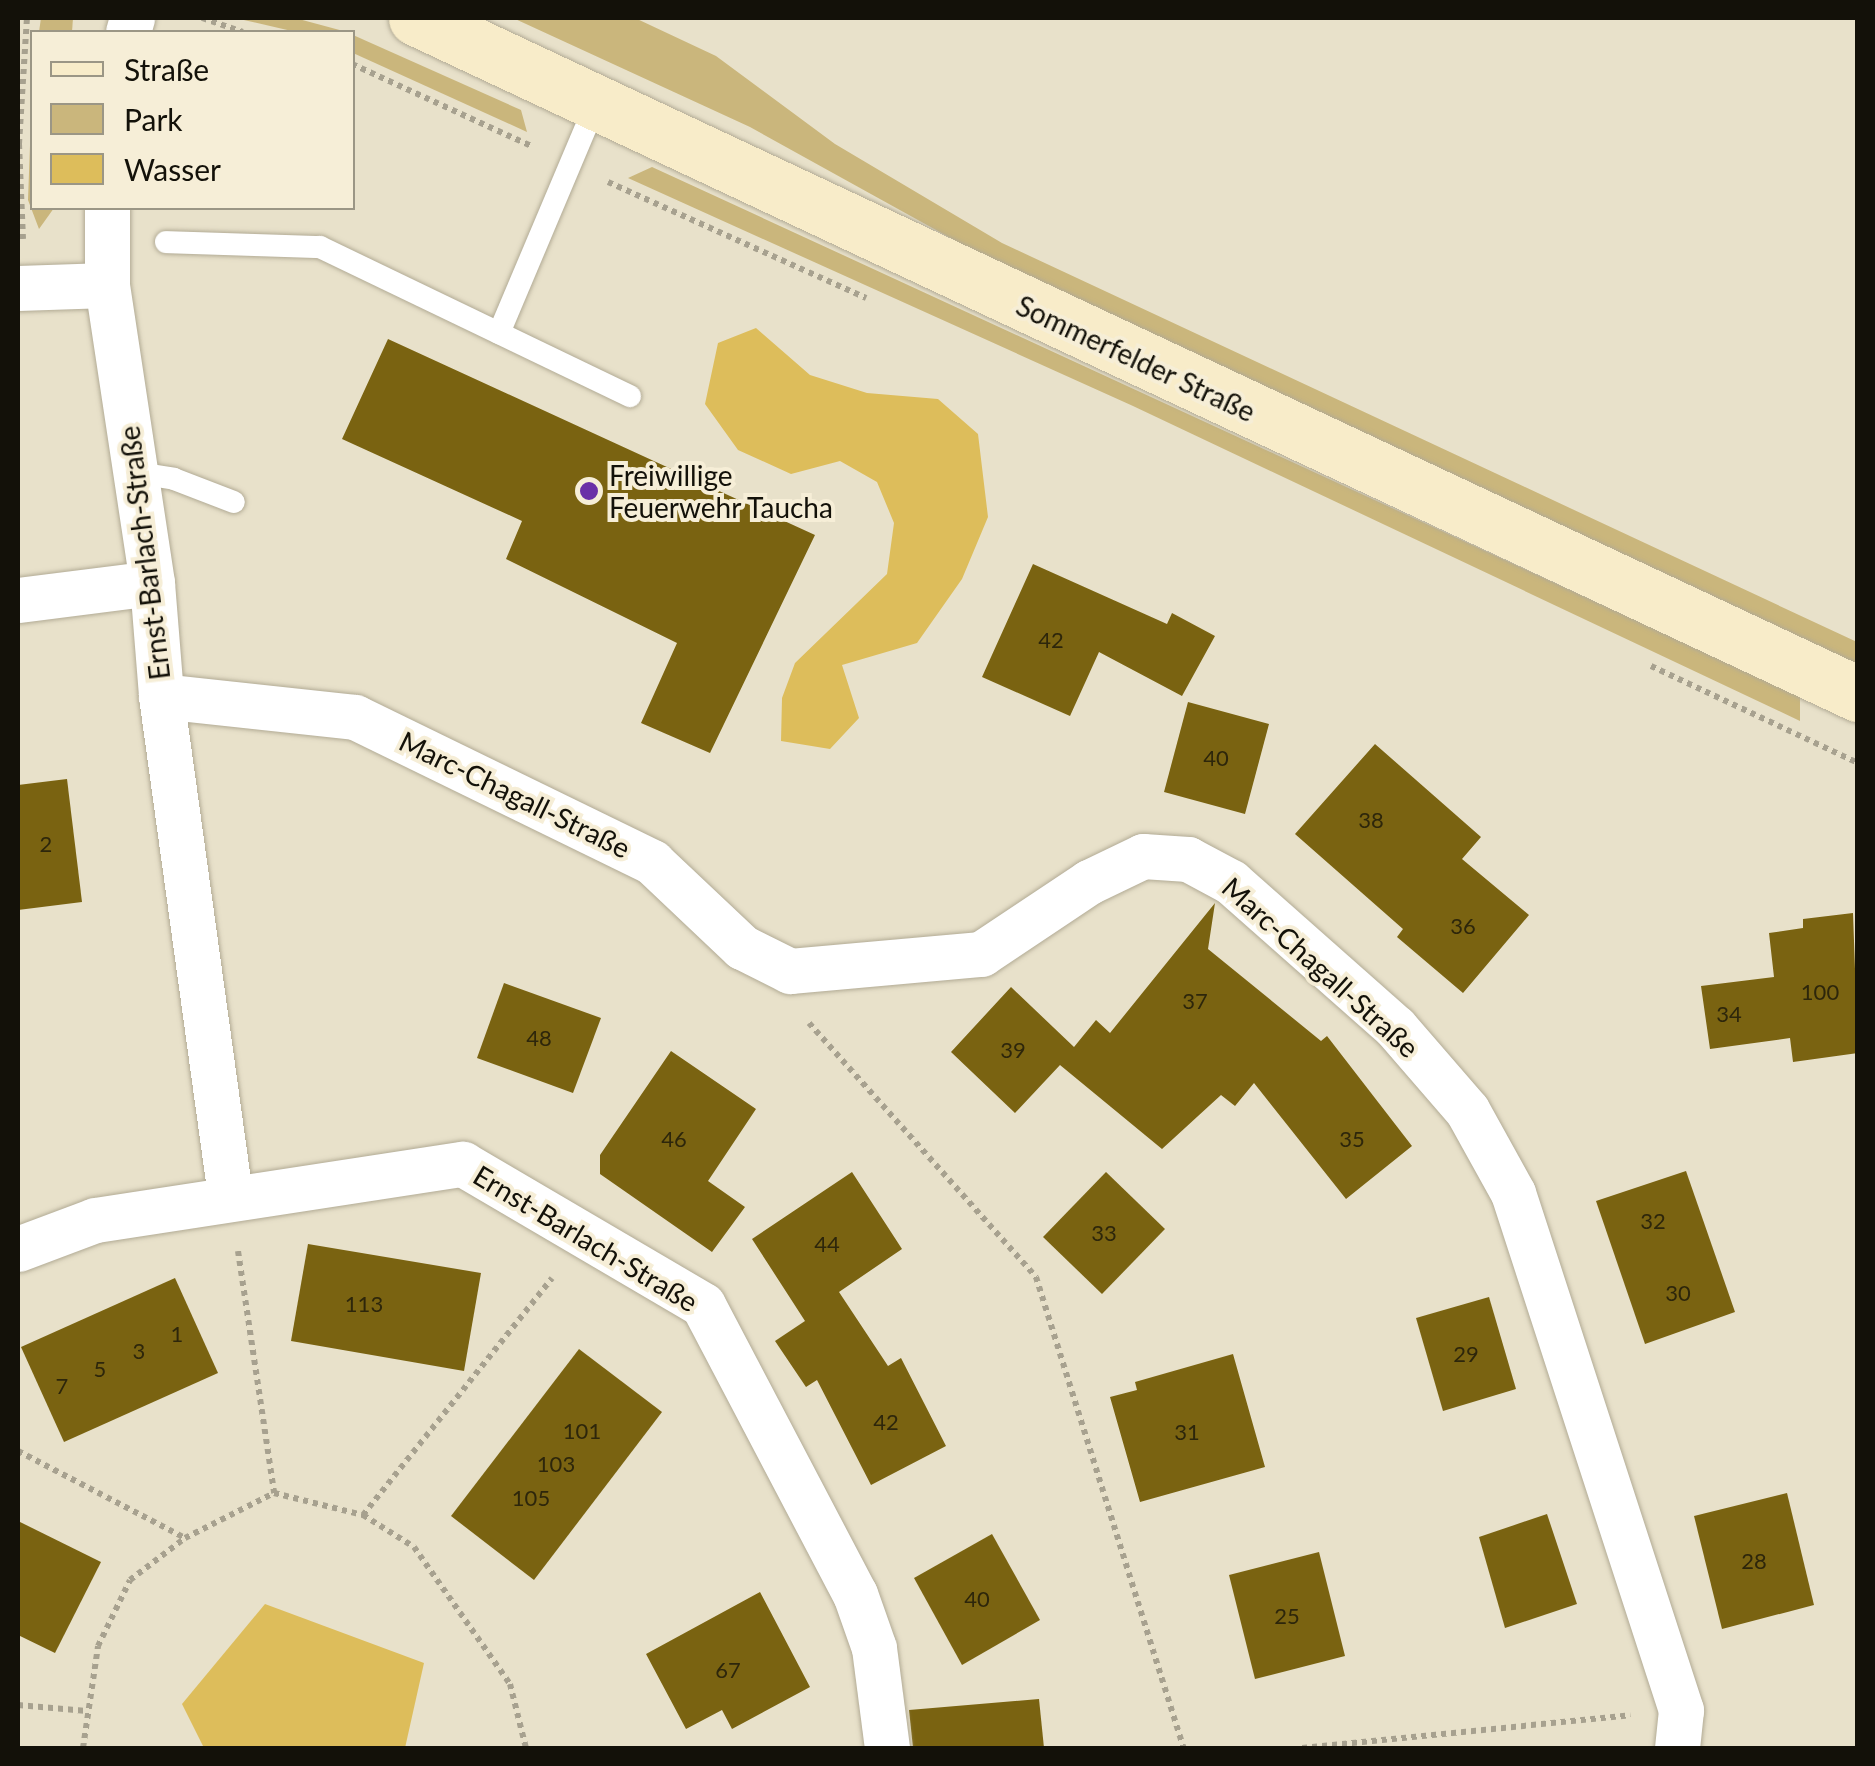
<!DOCTYPE html>
<html>
<head>
<meta charset="utf-8">
<style>
	body { margin:0 }
	#map { position:relative; width:1875px; height:1766px; overflow:hidden; background:#e8e1ca; font-family:Lato,sans-serif }
	div>[style] { position:absolute }
	.green>* { inset:0; background:#cab67c }
	.water>* { inset:0; background:#ddbd5b }
	.building>* { inset:0; background:#7a6311 }
	.path>* { height:6px; margin-top:-3px; transform-origin:0; background:repeating-linear-gradient(90deg,#a7a18f 0 5px,transparent 0 10px) }
	.roads { filter:drop-shadow(0 0 2px #b2ab95) drop-shadow(0 0 2px #b2ab95) }
	.lane>* { height:22px; margin:-11px; padding:0 11px; transform-origin:11px; border-radius:11px; background:#fff }
	.street>* { height:45px; margin:-22.5px; padding:0 22.5px; transform-origin:22.5px; border-radius:22.5px; background:#fff }
	.secondary>* { height:55px; margin:-27.5px; padding:0 27.5px; transform-origin:27.5px; border-radius:27.5px; background:#f8ecc9 }
	.dots>* { width:28px; height:28px; translate:-50% -50%; box-sizing:border-box; border:5px solid #f6eed7; border-radius:50% }
	span { translate:-50% -50%; white-space:nowrap; text-align:center; line-height:1.15; -webkit-text-stroke:8px #f6eed7; paint-order:stroke }
	.number-label { font-size:22px; color:#2d260b }
	.number-label span { -webkit-text-stroke-width:0 }
	.street-label { font-size:28px; color:#131109 }
	.poi-label { font-size:28px; color:#131109 }
	.left { translate:0 -50%; text-align:left }
	.frame { position:absolute; inset:0; border:20px solid #131109; pointer-events:none }
	.legend { position:absolute; left:30px; top:30px; width:325px; height:180px; box-sizing:border-box; background:#f6eed7; border:2px solid #9b9685; margin:0; padding:12px 18px; list-style:none; font-size:30px; color:#131109 }
	.legend li { display:flex; align-items:center; gap:20px; height:50px }
	.legend b { width:50px; border:2px solid #9b9685 }
</style>
</head>
<body>
<div id="map">
	<div class="green">
		<div style="clip-path:polygon(41px 18px,73px 18px,72px 32px,39px 32px)"></div>
		<div style="clip-path:polygon(235px 18px,295px 18px,347px 32px,296px 32px)"></div>
		<div style="clip-path:polygon(513px 18px,635px 18px,716px 56px,835px 144px,1002px 243px,1857px 642px,1857px 665px,992px 261px,750px 127px)"></div>
		<div style="clip-path:polygon(353px 35px,521px 110px,527px 132px,353px 53px)"></div>
		<div style="clip-path:polygon(32px 90px,32px 208px,54px 208px,39px 229px,28px 200px)"></div>
		<div style="clip-path:polygon(652px 167px,1800px 696px,1800px 721px,1133px 406px,628px 178px)"></div>
	</div>
	<div class="water">
		<div style="clip-path:polygon(756px 328px,810px 375px,867px 393px,938px 399px,978px 434px,988px 517px,962px 579px,917px 643px,842px 665px,859px 718px,830px 749px,781px 741px,782px 698px,795px 663px,887px 574px,894px 523px,877px 482px,840px 461px,791px 474px,738px 450px,705px 404px,718px 343px)"></div>
		<div style="clip-path:polygon(265px 1604px,424px 1663px,405px 1748px,204px 1748px,182px 1704px)"></div>
	</div>
	<div class="building">
		<div style="clip-path:polygon(388px 339px,815px 535px,710px 753px,641px 723px,677px 643px,506px 559px,522px 521px,342px 439px)"></div>
		<div style="clip-path:polygon(1033px 564px,1167px 624px,1172px 613px,1215px 636px,1182px 696px,1099px 652px,1070px 716px,982px 677px)"></div>
		<div style="clip-path:polygon(1188px 702px,1269px 724px,1245px 814px,1164px 792px)"></div>
		<div style="clip-path:polygon(1375px 744px,1481px 837px,1462px 859px,1529px 915px,1463px 993px,1397px 937px,1403px 929px,1295px 834px)"></div>
		<div style="clip-path:polygon(67px 779px,82px 902px,18px 910px,18px 785px)"></div>
		<div style="clip-path:polygon(1215px 903px,1208px 949px,1321px 1041px,1327px 1036px,1412px 1146px,1346px 1199px,1254px 1083px,1235px 1106px,1221px 1095px,1162px 1149px,1060px 1065px,1015px 1113px,951px 1052px,1011px 987px,1074px 1047px,1096px 1020px,1110px 1033px)"></div>
		<div style="clip-path:polygon(1853px 913px,1858px 1053px,1793px 1062px,1790px 1038px,1710px 1049px,1701px 986px,1774px 977px,1769px 933px,1803px 928px,1803px 919px)"></div>
		<div style="clip-path:polygon(504px 983px,601px 1018px,573px 1093px,477px 1058px)"></div>
		<div style="clip-path:polygon(671px 1051px,756px 1109px,708px 1181px,745px 1207px,712px 1252px,600px 1174px,600px 1155px)"></div>
		<div style="clip-path:polygon(1686px 1171px,1735px 1312px,1645px 1344px,1596px 1201px)"></div>
		<div style="clip-path:polygon(852px 1172px,902px 1249px,839px 1292px,888px 1366px,901px 1358px,946px 1446px,871px 1485px,817px 1380px,806px 1387px,775px 1341px,805px 1321px,752px 1239px)"></div>
		<div style="clip-path:polygon(1106px 1172px,1165px 1229px,1102px 1294px,1043px 1237px)"></div>
		<div style="clip-path:polygon(308px 1244px,481px 1273px,464px 1371px,291px 1341px)"></div>
		<div style="clip-path:polygon(175px 1278px,218px 1373px,64px 1442px,21px 1347px)"></div>
		<div style="clip-path:polygon(1489px 1297px,1516px 1389px,1443px 1411px,1416px 1318px)"></div>
		<div style="clip-path:polygon(579px 1349px,662px 1412px,534px 1580px,451px 1516px)"></div>
		<div style="clip-path:polygon(1233px 1354px,1265px 1467px,1140px 1502px,1110px 1397px,1137px 1390px,1135px 1382px)"></div>
		<div style="clip-path:polygon(1787px 1493px,1814px 1605px,1722px 1629px,1694px 1516px)"></div>
		<div style="clip-path:polygon(1547px 1514px,1577px 1604px,1505px 1628px,1479px 1537px)"></div>
		<div style="clip-path:polygon(18px 1521px,101px 1562px,55px 1653px,18px 1635px)"></div>
		<div style="clip-path:polygon(992px 1534px,1040px 1620px,962px 1665px,914px 1578px)"></div>
		<div style="clip-path:polygon(1319px 1552px,1345px 1656px,1255px 1679px,1229px 1575px)"></div>
		<div style="clip-path:polygon(760px 1592px,810px 1687px,732px 1729px,722px 1710px,686px 1729px,646px 1654px)"></div>
		<div style="clip-path:polygon(1039px 1699px,1044px 1748px,913px 1748px,909px 1710px)"></div>
	</div>
	<div class="path">
		<div style="left:202px;top:18px;width:43px;rotate:18.9deg"></div>
		<div style="left:352px;top:64px;width:199px;rotate:24.6deg"></div>
		<div style="left:608px;top:182px;width:283px;rotate:24.2deg"></div>
		<div style="left:23px;top:239px;width:95px;rotate:-92.4deg"></div>
		<div style="left:19px;top:144px;width:126px;rotate:-86.4deg"></div>
		<div style="left:1651px;top:666px;width:229px;rotate:25.1deg"></div>
		<div style="left:809px;top:1023px;width:341px;rotate:48.2deg"></div>
		<div style="left:1036px;top:1277px;width:494px;rotate:72.6deg"></div>
		<div style="left:238px;top:1251px;width:245px;rotate:81.5deg"></div>
		<div style="left:18px;top:1451px;width:188px;rotate:27.5deg"></div>
		<div style="left:363px;top:1515px;width:303px;rotate:-51.4deg"></div>
		<div style="left:18px;top:1705px;width:69px;rotate:5deg"></div>
		<div style="left:83px;top:1748px;width:103px;rotate:-81.6deg"></div>
		<div style="left:98px;top:1646px;width:73px;rotate:-64.1deg"></div>
		<div style="left:130px;top:1580px;width:69px;rotate:-37.4deg"></div>
		<div style="left:185px;top:1538px;width:100px;rotate:-26.8deg"></div>
		<div style="left:274px;top:1493px;width:92px;rotate:13.9deg"></div>
		<div style="left:363px;top:1515px;width:60px;rotate:32.1deg"></div>
		<div style="left:414px;top:1547px;width:167px;rotate:55deg"></div>
		<div style="left:510px;top:1684px;width:66px;rotate:76deg"></div>
		<div style="left:1302px;top:1748px;width:330px;rotate:-5.7deg"></div>
	</div>
	<div class="roads">
		<div class="lane">
			<div style="left:166px;top:242px;width:154px;rotate:1.9deg"></div>
			<div style="left:320px;top:247px;width:344px;rotate:25.7deg"></div>
			<div style="left:499px;top:333px;width:252px;rotate:-67.1deg"></div>
			<div style="left:138px;top:473px;width:36px;rotate:9deg"></div>
			<div style="left:174px;top:479px;width:64px;rotate:21deg"></div>
		</div>
		<div class="street">
			<div style="left:128px;top:32px;width:15px;rotate:-74deg"></div>
			<div style="left:107px;top:208px;width:77px;rotate:90deg"></div>
			<div style="left:107px;top:285px;width:301px;rotate:81.4deg"></div>
			<div style="left:152px;top:583px;width:113px;rotate:85.4deg"></div>
			<div style="left:161px;top:696px;width:504px;rotate:82.13deg"></div>
			<div style="left:18px;top:288px;width:89px;rotate:-1.9deg"></div>
			<div style="left:18px;top:600px;width:135px;rotate:-7.2deg"></div>
			<div style="left:161px;top:696px;width:195px;rotate:6.2deg"></div>
			<div style="left:355px;top:717px;width:331px;rotate:26deg"></div>
			<div style="left:652px;top:862px;width:124px;rotate:43.4deg"></div>
			<div style="left:742px;top:947px;width:54px;rotate:26.6deg"></div>
			<div style="left:790px;top:971px;width:192px;rotate:-5.1deg"></div>
			<div style="left:981px;top:954px;width:130px;rotate:-33.7deg"></div>
			<div style="left:1089px;top:882px;width:60px;rotate:-25.7deg"></div>
			<div style="left:1143px;top:856px;width:45px;rotate:3.8deg"></div>
			<div style="left:1188px;top:859px;width:49px;rotate:28.1deg"></div>
			<div style="left:1231px;top:882px;width:219px;rotate:41.5deg"></div>
			<div style="left:1395px;top:1027px;width:110px;rotate:49.1deg"></div>
			<div style="left:1467px;top:1110px;width:95px;rotate:61deg"></div>
			<div style="left:1513px;top:1193px;width:544px;rotate:72deg"></div>
			<div style="left:1681px;top:1710px;width:38px;rotate:96deg"></div>
			<div style="left:18px;top:1249px;width:82px;rotate:-20.6deg"></div>
			<div style="left:95px;top:1220px;width:372px;rotate:-8.7deg"></div>
			<div style="left:463px;top:1164px;width:278px;rotate:30.4deg"></div>
			<div style="left:703px;top:1305px;width:327px;rotate:62.3deg"></div>
			<div style="left:855px;top:1594px;width:57px;rotate:70.6deg"></div>
			<div style="left:874px;top:1648px;width:101px;rotate:82.6deg"></div>
		</div>
		<div class="secondary">
			<div style="left:416px;top:18px;width:1593px;rotate:25.12deg"></div>
		</div>
	</div>
	<div class="dots">
		<div style="left:589px;top:491px;background:#6a30a7"></div>
	</div>
	<div class="number-label">
		<span style="left:1051px;top:640px">42</span>
		<span style="left:1216px;top:758px">40</span>
		<span style="left:1371px;top:820px">38</span>
		<span style="left:46px;top:844px">2</span>
		<span style="left:1463px;top:926px">36</span>
		<span style="left:1820px;top:992px">100</span>
		<span style="left:1195px;top:1001px">37</span>
		<span style="left:1729px;top:1014px">34</span>
		<span style="left:539px;top:1038px">48</span>
		<span style="left:1013px;top:1050px">39</span>
		<span style="left:674px;top:1139px">46</span>
		<span style="left:1352px;top:1139px">35</span>
		<span style="left:1653px;top:1221px">32</span>
		<span style="left:1104px;top:1233px">33</span>
		<span style="left:827px;top:1244px">44</span>
		<span style="left:1678px;top:1293px">30</span>
		<span style="left:364px;top:1304px">113</span>
		<span style="left:177px;top:1334px">1</span>
		<span style="left:139px;top:1351px">3</span>
		<span style="left:1466px;top:1354px">29</span>
		<span style="left:100px;top:1369px">5</span>
		<span style="left:62px;top:1386px">7</span>
		<span style="left:886px;top:1422px">42</span>
		<span style="left:582px;top:1431px">101</span>
		<span style="left:1187px;top:1432px">31</span>
		<span style="left:556px;top:1464px">103</span>
		<span style="left:531px;top:1498px">105</span>
		<span style="left:1754px;top:1561px">28</span>
		<span style="left:977px;top:1599px">40</span>
		<span style="left:1287px;top:1616px">25</span>
		<span style="left:728px;top:1670px">67</span>
	</div>
	<div class="street-label">
		<span style="left:1136px;top:358px;rotate:25deg">Sommerfelder Straße</span>
		<span style="left:144px;top:553px;rotate:-97deg">Ernst-Barlach-Straße</span>
		<span style="left:515px;top:794px;rotate:26deg">Marc-Chagall-Straße</span>
		<span style="left:1321px;top:967px;rotate:42deg">Marc-Chagall-Straße</span>
		<span style="left:586px;top:1238px;rotate:31deg">Ernst-Barlach-Straße</span>
	</div>
	<div class="poi-label">
		<span class="left" style="left:609px;top:491px">Freiwillige<br>Feuerwehr Taucha</span>
	</div>
	<div class="frame"></div>
	<ul class="legend">
	<li><b style="height:12px;background:#f8ecc9"></b>Straße</li>
	<li><b style="height:28px;background:#cab67c"></b>Park</li>
	<li><b style="height:28px;background:#ddbd5b"></b>Wasser</li>
	</ul>
</div>
</body>
</html>
